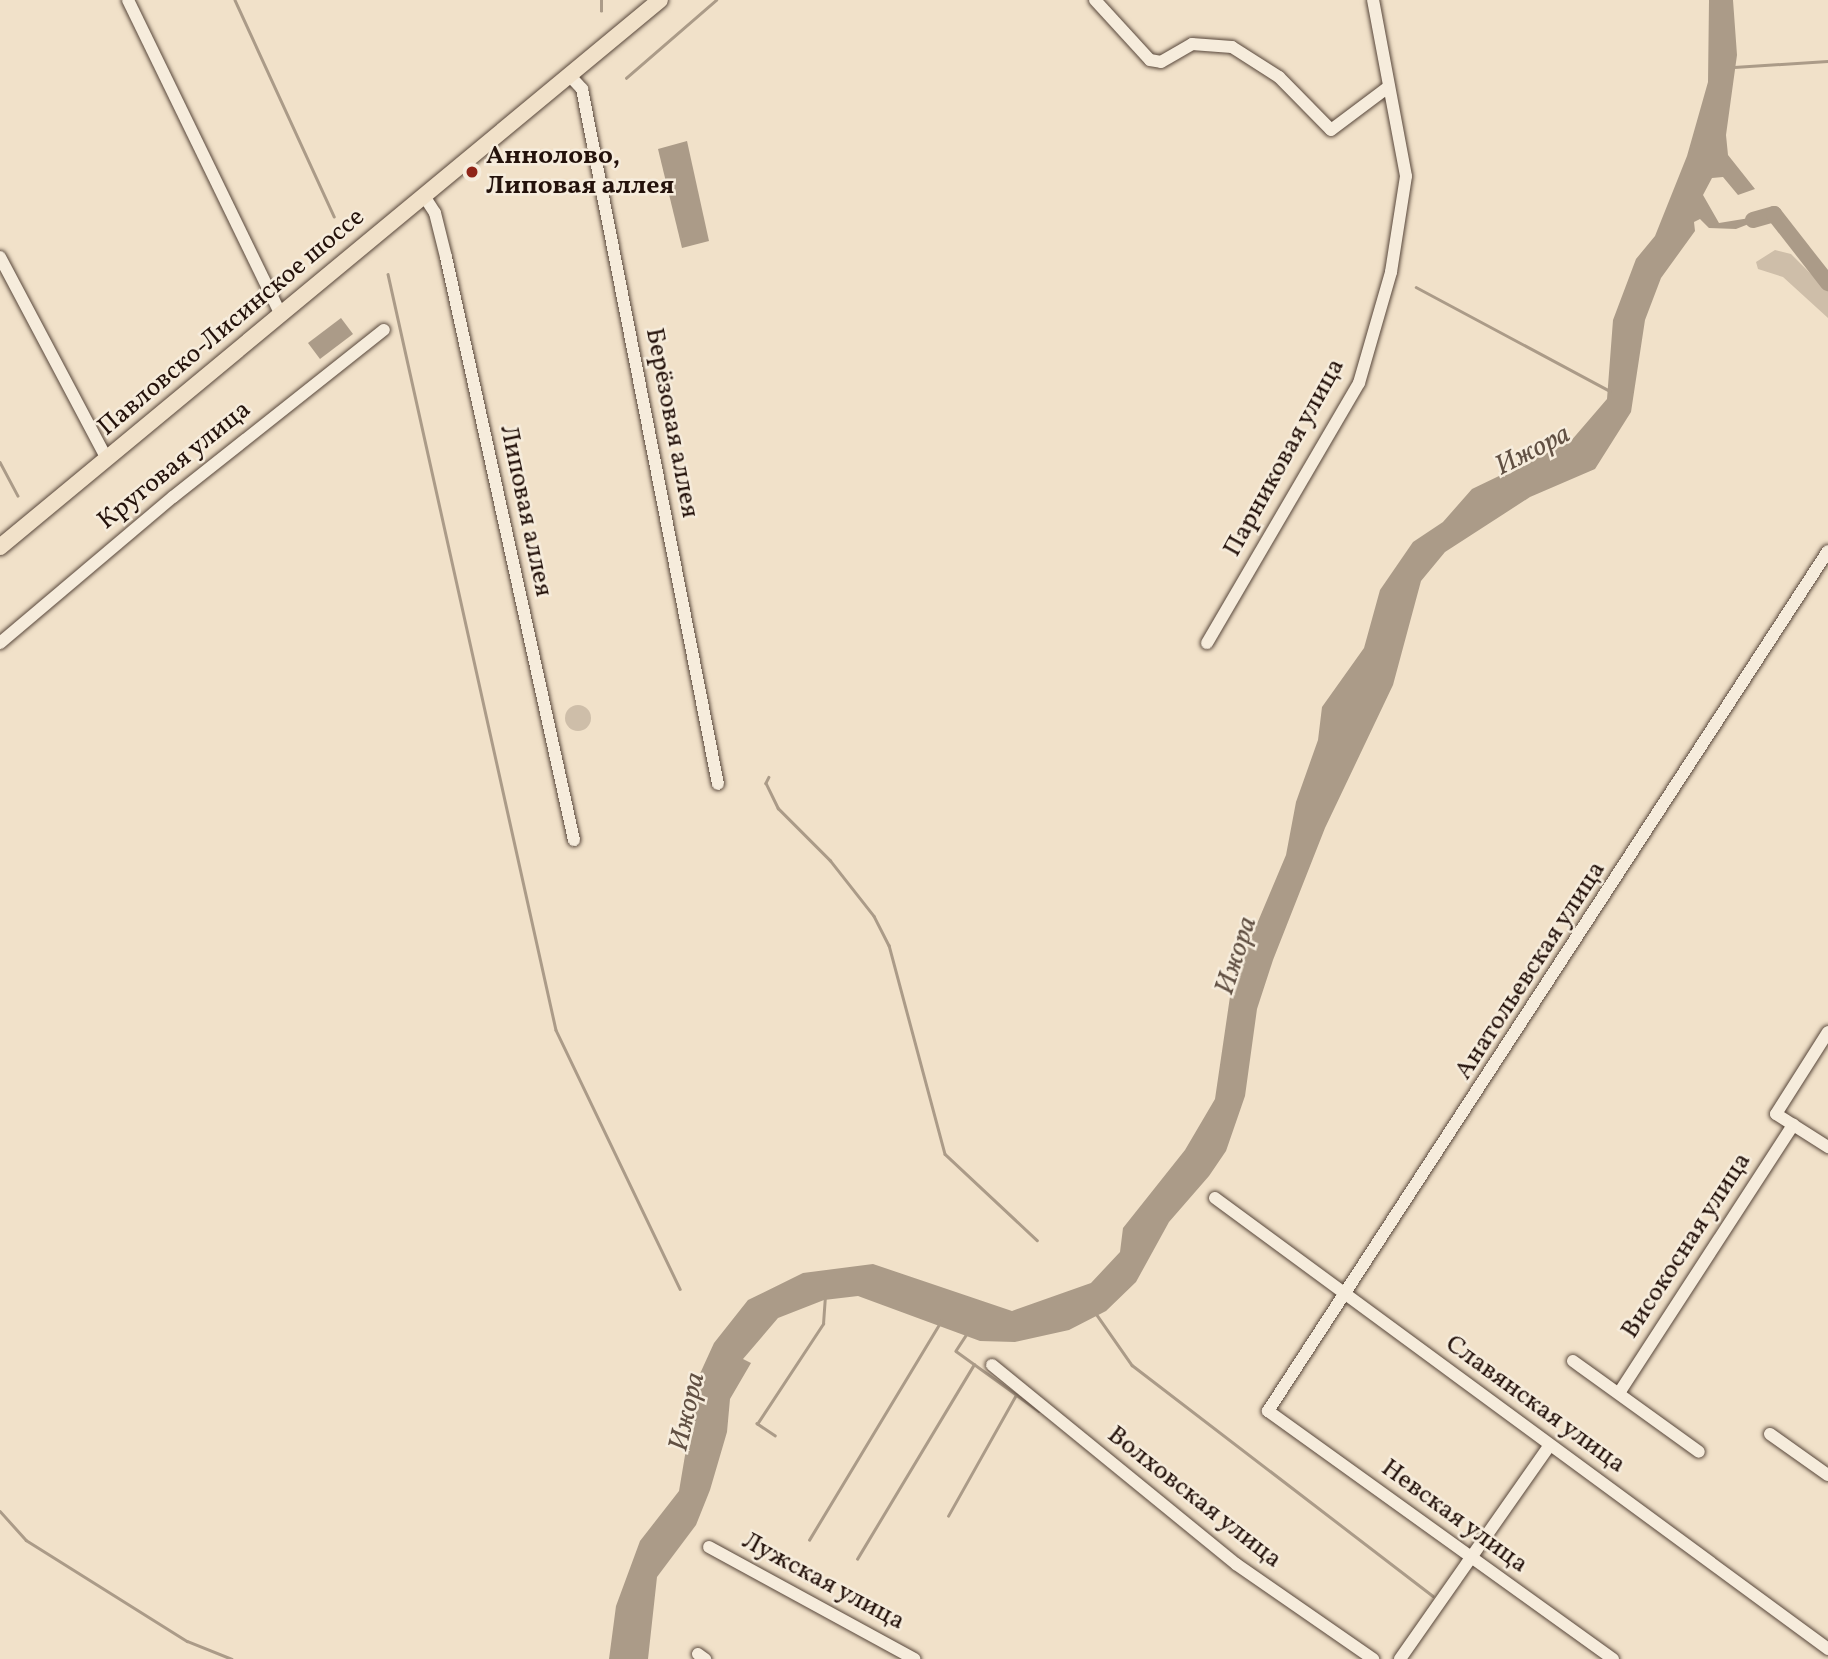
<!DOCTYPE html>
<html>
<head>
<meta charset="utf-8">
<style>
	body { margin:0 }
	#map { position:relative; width:1828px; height:1659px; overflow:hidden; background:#f1e1c9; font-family:Vollkorn,serif }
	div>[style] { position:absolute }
	.green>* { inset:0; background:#cebea9 }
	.round { border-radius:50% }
	.water>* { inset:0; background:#ab9b88 }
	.stream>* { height:2.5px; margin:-1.25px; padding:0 1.25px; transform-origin:1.25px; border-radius:1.25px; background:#ab9b88 }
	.river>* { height:16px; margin:-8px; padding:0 8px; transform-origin:8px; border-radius:8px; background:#ab9b88 }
	.roads { filter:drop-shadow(0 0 2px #57463a) drop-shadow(0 0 2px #57463a) }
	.minor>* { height:12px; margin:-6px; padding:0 6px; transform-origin:6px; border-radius:6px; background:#f6ecdc }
	.major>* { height:16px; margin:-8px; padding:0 8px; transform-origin:8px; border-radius:8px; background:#f1e1c9 }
	.dots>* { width:19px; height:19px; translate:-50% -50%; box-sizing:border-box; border:4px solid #f6ecdc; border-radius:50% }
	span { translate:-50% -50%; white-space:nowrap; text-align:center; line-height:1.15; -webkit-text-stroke:5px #f6ecdc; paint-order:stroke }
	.poi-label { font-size:26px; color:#24120b; font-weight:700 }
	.left { translate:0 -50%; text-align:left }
	.street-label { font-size:26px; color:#24120b }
	.water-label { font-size:28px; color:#615043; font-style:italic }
</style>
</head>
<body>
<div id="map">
	<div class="green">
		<div style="clip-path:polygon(1775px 250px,1791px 254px,1828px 291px,1828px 318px,1783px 277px,1758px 269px,1756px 262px)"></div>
		<div class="round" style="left:565px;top:705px;width:26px;height:26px"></div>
	</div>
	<div class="water">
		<div style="clip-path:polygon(1709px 0,1733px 0,1737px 55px,1726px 135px,1728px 155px,1755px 189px,1738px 195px,1723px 177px,1712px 178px,1703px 195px,1719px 223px,1774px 214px,1736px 229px,1709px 228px,1700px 219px,1694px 222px,1695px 231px,1661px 278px,1645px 320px,1631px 412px,1595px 469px,1530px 497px,1445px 552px,1421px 581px,1393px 685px,1325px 828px,1273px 960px,1257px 1009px,1245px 1096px,1226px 1151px,1209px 1176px,1169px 1222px,1136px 1282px,1106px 1311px,1069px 1330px,1015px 1342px,980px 1341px,858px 1296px,824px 1300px,778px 1318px,743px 1359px,751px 1363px,730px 1399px,727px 1432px,710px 1490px,696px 1525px,657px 1577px,648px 1659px,609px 1659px,616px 1606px,640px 1541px,679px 1491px,698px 1378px,714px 1343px,748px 1300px,803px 1273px,873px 1264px,1012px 1311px,1091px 1283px,1120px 1252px,1123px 1228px,1185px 1150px,1215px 1099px,1232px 983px,1286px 855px,1296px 802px,1318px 740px,1322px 707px,1364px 648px,1380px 590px,1413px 542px,1443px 522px,1472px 489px,1570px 442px,1607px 399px,1613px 320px,1636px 259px,1655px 236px,1687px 156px,1708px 82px)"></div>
		<div style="clip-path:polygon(687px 141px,709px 241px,682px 248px,658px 149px)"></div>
		<div style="clip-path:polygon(341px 318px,353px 334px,320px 359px,308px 343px)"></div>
	</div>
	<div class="stream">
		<div style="left:235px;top:0;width:238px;rotate:65.4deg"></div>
		<div style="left:601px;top:11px;width:11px;rotate:-90deg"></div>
		<div style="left:1734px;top:67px;width:94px;rotate:-3.7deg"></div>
		<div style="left:626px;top:78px;width:119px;rotate:-40.9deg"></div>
		<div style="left:388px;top:274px;width:774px;rotate:77.47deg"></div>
		<div style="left:556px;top:1030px;width:287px;rotate:64.4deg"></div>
		<div style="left:1416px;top:287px;width:220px;rotate:28.2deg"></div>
		<div style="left:0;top:462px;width:38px;rotate:62deg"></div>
		<div style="left:769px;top:777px;width:7px;rotate:117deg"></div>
		<div style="left:766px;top:783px;width:28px;rotate:64deg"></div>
		<div style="left:778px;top:808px;width:74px;rotate:45deg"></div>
		<div style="left:830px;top:860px;width:71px;rotate:51.8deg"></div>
		<div style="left:874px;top:916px;width:33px;rotate:63deg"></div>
		<div style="left:889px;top:945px;width:216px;rotate:75deg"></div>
		<div style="left:945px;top:1154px;width:126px;rotate:43.1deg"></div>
		<div style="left:1097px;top:1315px;width:61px;rotate:55deg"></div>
		<div style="left:1132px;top:1365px;width:379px;rotate:37.5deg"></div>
		<div style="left:967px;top:1334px;width:20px;rotate:123deg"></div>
		<div style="left:956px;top:1351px;width:102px;rotate:35.9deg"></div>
		<div style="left:775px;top:1436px;width:22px;rotate:-146deg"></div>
		<div style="left:757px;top:1424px;width:120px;rotate:-56.6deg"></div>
		<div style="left:823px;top:1324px;width:26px;rotate:-86deg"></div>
		<div style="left:0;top:1511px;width:39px;rotate:48deg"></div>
		<div style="left:26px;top:1540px;width:190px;rotate:32.1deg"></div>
		<div style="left:187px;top:1641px;width:48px;rotate:21.8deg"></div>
		<div style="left:948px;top:1516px;width:139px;rotate:-60.7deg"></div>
		<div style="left:809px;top:1540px;width:256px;rotate:-58.9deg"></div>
		<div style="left:857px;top:1559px;width:227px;rotate:-59deg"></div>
	</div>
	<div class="river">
		<div style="left:1753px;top:220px;width:22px;rotate:-16deg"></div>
		<div style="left:1774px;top:214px;width:88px;rotate:52deg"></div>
	</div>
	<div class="roads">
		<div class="minor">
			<div style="left:128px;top:0;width:350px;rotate:64.1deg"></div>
			<div style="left:1095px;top:0;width:81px;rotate:47.5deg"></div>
			<div style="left:1150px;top:60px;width:11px;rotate:10deg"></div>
			<div style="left:1161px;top:62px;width:36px;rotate:-30deg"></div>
			<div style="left:1192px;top:44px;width:40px;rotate:4.3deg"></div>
			<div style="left:1232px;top:47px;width:56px;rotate:32.6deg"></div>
			<div style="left:1279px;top:77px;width:74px;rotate:45.5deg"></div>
			<div style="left:1331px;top:130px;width:70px;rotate:-36.9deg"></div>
			<div style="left:570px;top:76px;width:18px;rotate:47deg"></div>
			<div style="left:582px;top:89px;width:708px;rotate:78.93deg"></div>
			<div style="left:424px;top:196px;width:20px;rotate:57deg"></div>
			<div style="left:435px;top:213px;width:45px;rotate:76deg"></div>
			<div style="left:446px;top:257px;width:597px;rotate:77.62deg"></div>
			<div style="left:0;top:257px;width:229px;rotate:62.1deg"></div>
			<div style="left:0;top:643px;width:226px;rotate:-40.2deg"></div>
			<div style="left:173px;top:497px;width:269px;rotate:-38.4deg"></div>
			<div style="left:1207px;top:643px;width:301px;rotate:-59.7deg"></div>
			<div style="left:1359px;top:383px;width:116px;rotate:-73.9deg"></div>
			<div style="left:1391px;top:272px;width:97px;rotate:-81.1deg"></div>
			<div style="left:1406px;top:176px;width:179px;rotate:-100.6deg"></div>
			<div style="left:1828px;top:1032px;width:97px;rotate:122.4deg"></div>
			<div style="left:1776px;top:1114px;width:62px;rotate:32.4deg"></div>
			<div style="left:1215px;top:1198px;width:761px;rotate:36.34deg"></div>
			<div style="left:1573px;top:1361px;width:155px;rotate:35.8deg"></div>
			<div style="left:992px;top:1365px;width:315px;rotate:39.2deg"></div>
			<div style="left:1236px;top:1564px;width:167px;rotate:34.7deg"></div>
			<div style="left:1619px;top:1393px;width:320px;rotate:-57deg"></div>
			<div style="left:1770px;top:1434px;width:71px;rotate:35.3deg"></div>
			<div style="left:709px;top:1547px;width:234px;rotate:28.6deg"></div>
			<div style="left:698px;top:1654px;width:9px;rotate:36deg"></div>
			<div style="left:1400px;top:1659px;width:261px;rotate:-55deg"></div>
			<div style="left:1613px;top:1659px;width:425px;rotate:-144.3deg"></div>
			<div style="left:1268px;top:1411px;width:1026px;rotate:-56.93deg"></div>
		</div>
		<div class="major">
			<div style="left:0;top:547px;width:857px;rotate:-39.65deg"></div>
		</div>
	</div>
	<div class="dots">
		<div style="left:472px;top:172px;background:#8f2418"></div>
	</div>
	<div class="poi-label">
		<span class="left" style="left:486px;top:172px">Аннолово,<br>Липовая аллея</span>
	</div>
	<div class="street-label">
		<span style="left:232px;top:323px;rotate:-40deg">Павловско-Лисинское шоссе</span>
		<span style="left:671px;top:423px;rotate:79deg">Берёзовая аллея</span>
		<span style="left:1285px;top:458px;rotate:-61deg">Парниковая улица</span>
		<span style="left:175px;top:466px;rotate:-39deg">Круговая улица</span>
		<span style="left:525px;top:511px;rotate:78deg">Липовая аллея</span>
		<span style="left:1531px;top:971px;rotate:-57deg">Анатольевская улица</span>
		<span style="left:1687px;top:1246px;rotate:-57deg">Високосная улица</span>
		<span style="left:1535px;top:1405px;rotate:36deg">Славянская улица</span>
		<span style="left:1194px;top:1498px;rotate:38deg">Волховская улица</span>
		<span style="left:1454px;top:1517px;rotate:36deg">Невская улица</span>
		<span style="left:823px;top:1582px;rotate:28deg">Лужская улица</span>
	</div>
	<div class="water-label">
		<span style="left:1533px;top:451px;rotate:-27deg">Ижора</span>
		<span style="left:1237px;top:956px;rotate:-72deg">Ижора</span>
		<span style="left:688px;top:1412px;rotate:-77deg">Ижора</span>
	</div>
</div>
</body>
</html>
